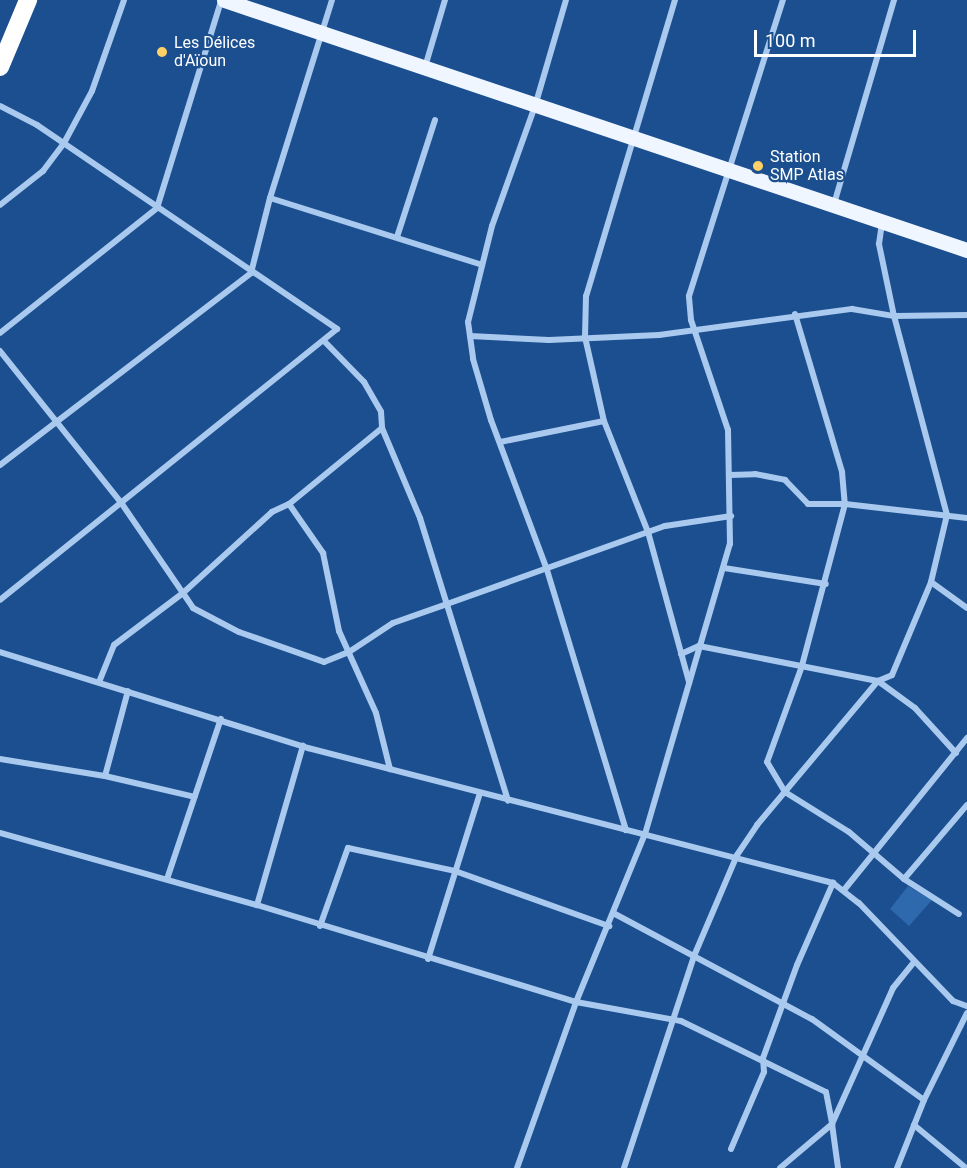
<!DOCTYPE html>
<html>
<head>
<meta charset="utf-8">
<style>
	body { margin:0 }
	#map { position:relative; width:967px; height:1168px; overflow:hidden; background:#1b4f8f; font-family:Roboto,sans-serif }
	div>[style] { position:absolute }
	.green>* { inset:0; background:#2e69ad }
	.street>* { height:6px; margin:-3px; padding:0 3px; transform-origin:3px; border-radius:3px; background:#a9c9ee }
	.primary>* { height:15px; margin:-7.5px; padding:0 7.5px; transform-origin:7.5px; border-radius:7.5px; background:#f0f6ff }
	.highway>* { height:18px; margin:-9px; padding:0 9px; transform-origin:9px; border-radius:9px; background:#fff }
	.dots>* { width:16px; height:16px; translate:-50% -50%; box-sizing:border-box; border:3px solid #1b4f8f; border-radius:50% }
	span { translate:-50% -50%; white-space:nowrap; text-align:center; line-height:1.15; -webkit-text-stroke:4.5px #1b4f8f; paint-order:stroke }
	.poi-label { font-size:16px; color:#fff }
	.left { translate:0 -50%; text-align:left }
	.scale { position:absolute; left:754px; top:30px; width:162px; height:27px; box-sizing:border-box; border:3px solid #fff; border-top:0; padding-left:8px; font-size:18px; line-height:21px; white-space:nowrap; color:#fff; -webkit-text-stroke:4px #1b4f8f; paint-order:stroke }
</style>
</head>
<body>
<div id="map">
	<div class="green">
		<div style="clip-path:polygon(908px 886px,932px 900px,909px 926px,890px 909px)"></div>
	</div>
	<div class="street">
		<div style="left:566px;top:0;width:110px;rotate:106.3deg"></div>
		<div style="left:535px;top:106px;width:127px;rotate:109.7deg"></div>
		<div style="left:492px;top:226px;width:99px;rotate:104deg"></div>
		<div style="left:468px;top:322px;width:37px;rotate:82deg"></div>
		<div style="left:473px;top:359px;width:64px;rotate:73.6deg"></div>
		<div style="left:491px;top:420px;width:160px;rotate:69.5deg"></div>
		<div style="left:547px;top:570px;width:272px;rotate:73.1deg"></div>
		<div style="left:675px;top:0;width:309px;rotate:106.7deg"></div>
		<div style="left:586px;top:296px;width:41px;rotate:91.4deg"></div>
		<div style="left:585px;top:337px;width:86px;rotate:77.3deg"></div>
		<div style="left:604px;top:421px;width:119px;rotate:68.4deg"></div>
		<div style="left:648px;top:532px;width:156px;rotate:74.7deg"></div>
		<div style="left:425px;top:67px;width:70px;rotate:-73.4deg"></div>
		<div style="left:0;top:106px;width:42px;rotate:27.2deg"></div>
		<div style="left:37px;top:125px;width:363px;rotate:34.2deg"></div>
		<div style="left:337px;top:329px;width:432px;rotate:141.2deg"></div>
		<div style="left:270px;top:198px;width:222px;rotate:17.5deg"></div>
		<div style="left:834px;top:204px;width:213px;rotate:-73.6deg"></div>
		<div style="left:0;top:205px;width:55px;rotate:-38.3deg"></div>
		<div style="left:43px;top:171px;width:35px;rotate:-53deg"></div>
		<div style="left:64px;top:143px;width:59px;rotate:-61.7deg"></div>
		<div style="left:92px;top:91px;width:96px;rotate:-70.6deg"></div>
		<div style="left:397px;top:237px;width:123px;rotate:-72deg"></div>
		<div style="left:795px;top:314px;width:165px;rotate:73.4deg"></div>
		<div style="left:842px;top:472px;width:32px;rotate:85deg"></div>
		<div style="left:845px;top:504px;width:168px;rotate:104.9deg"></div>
		<div style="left:802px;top:666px;width:102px;rotate:110deg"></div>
		<div style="left:767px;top:762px;width:35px;rotate:59deg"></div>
		<div style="left:785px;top:792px;width:75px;rotate:32deg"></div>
		<div style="left:849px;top:832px;width:72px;rotate:40.5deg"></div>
		<div style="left:904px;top:879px;width:65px;rotate:32.5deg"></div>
		<div style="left:0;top:333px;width:201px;rotate:-38.5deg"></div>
		<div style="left:157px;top:208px;width:217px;rotate:-72.8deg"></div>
		<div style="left:470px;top:336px;width:79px;rotate:2.9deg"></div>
		<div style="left:549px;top:340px;width:110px;rotate:-2.6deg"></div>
		<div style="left:659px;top:335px;width:195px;rotate:-7.7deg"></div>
		<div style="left:852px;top:309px;width:43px;rotate:9.5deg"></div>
		<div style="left:894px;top:316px;width:73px;rotate:-0.8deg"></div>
		<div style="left:325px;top:342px;width:56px;rotate:45.7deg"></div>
		<div style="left:364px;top:382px;width:34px;rotate:60deg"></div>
		<div style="left:381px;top:412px;width:16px;rotate:86deg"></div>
		<div style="left:382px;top:428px;width:98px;rotate:67.1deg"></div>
		<div style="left:420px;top:518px;width:296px;rotate:72.7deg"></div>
		<div style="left:0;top:351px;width:196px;rotate:51.4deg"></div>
		<div style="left:122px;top:504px;width:108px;rotate:55.6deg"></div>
		<div style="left:183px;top:593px;width:86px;rotate:143deg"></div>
		<div style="left:114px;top:645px;width:40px;rotate:112deg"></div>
		<div style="left:382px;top:428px;width:120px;rotate:140.7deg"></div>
		<div style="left:289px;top:504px;width:19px;rotate:155deg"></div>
		<div style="left:272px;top:512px;width:120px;rotate:137.7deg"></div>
		<div style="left:183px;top:593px;width:18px;rotate:56deg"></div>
		<div style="left:193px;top:608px;width:52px;rotate:27.6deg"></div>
		<div style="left:239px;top:632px;width:90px;rotate:19.4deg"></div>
		<div style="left:324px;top:662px;width:27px;rotate:-22deg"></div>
		<div style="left:349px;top:652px;width:53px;rotate:-33.4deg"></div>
		<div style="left:393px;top:623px;width:57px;rotate:-19.4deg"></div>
		<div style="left:447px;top:604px;width:232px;rotate:-19.7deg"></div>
		<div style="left:665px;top:526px;width:67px;rotate:-8.6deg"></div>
		<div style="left:500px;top:442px;width:106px;rotate:-11.4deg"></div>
		<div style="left:0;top:465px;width:316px;rotate:-37.4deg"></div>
		<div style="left:251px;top:273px;width:77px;rotate:-75.8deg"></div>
		<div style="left:270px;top:198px;width:207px;rotate:-72.6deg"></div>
		<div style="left:730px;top:475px;width:25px;rotate:-2deg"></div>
		<div style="left:755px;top:474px;width:31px;rotate:11deg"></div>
		<div style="left:785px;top:480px;width:33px;rotate:46deg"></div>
		<div style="left:808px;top:504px;width:37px"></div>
		<div style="left:845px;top:504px;width:123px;rotate:6.5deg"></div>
		<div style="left:289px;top:504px;width:60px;rotate:55.2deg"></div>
		<div style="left:323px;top:553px;width:80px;rotate:78.4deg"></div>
		<div style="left:339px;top:631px;width:90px;rotate:65.7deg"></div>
		<div style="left:376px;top:713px;width:58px;rotate:76deg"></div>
		<div style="left:724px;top:568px;width:103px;rotate:8.9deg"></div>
		<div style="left:931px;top:582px;width:44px;rotate:35.8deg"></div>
		<div style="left:0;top:652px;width:323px;rotate:17.3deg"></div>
		<div style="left:308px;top:748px;width:542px;rotate:14.42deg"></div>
		<div style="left:833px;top:883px;width:33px;rotate:38deg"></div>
		<div style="left:859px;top:903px;width:136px;rotate:46.2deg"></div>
		<div style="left:953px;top:1001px;width:15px;rotate:20deg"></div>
		<div style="left:681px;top:654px;width:20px;rotate:-24deg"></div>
		<div style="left:699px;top:646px;width:182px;rotate:11.1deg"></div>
		<div style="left:878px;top:681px;width:46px;rotate:36.1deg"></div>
		<div style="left:915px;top:708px;width:61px;rotate:47.7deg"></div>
		<div style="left:0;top:759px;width:106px;rotate:9.2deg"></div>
		<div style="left:105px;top:776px;width:92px;rotate:13.1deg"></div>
		<div style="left:105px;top:776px;width:88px;rotate:-74.9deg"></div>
		<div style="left:0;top:833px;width:267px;rotate:15.7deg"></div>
		<div style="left:257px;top:905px;width:333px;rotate:16.9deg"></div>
		<div style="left:576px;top:1002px;width:107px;rotate:10.3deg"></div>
		<div style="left:681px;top:1021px;width:161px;rotate:26.1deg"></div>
		<div style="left:826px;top:1092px;width:33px;rotate:79deg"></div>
		<div style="left:832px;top:1124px;width:149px;rotate:-65.8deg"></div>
		<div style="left:893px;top:988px;width:33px;rotate:-51deg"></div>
		<div style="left:167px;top:879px;width:169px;rotate:-71.4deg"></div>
		<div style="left:904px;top:879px;width:97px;rotate:-49.6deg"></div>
		<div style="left:844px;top:890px;width:196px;rotate:-51deg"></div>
		<div style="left:257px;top:905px;width:166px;rotate:-73.9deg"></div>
		<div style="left:615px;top:914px;width:223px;rotate:28.1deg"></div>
		<div style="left:812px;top:1019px;width:138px;rotate:35.9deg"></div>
		<div style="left:320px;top:926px;width:83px;rotate:-70.3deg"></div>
		<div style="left:348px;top:848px;width:109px;rotate:12.1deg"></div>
		<div style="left:455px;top:871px;width:164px;rotate:19.7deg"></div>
		<div style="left:428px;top:959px;width:174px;rotate:-72.6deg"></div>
		<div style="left:832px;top:1124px;width:44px;rotate:82.2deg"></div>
		<div style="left:914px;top:1125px;width:67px;rotate:39.6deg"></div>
		<div style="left:731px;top:1149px;width:84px;rotate:-66.8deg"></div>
		<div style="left:764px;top:1072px;width:14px;rotate:-94deg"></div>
		<div style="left:763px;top:1058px;width:99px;rotate:-69.9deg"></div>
		<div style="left:797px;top:965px;width:90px;rotate:-66.3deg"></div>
		<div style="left:517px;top:1168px;width:176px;rotate:-70.4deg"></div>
		<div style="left:576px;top:1002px;width:182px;rotate:-67.7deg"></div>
		<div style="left:645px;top:834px;width:302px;rotate:-73.7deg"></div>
		<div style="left:730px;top:544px;width:114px;rotate:-91deg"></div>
		<div style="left:728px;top:430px;width:116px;rotate:-108.6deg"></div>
		<div style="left:691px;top:320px;width:24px;rotate:-95deg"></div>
		<div style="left:689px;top:296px;width:311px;rotate:-72.4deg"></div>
		<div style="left:624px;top:1168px;width:223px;rotate:-71.7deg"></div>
		<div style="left:694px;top:956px;width:110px;rotate:-66.9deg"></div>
		<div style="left:737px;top:855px;width:36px;rotate:-56deg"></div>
		<div style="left:757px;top:825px;width:188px;rotate:-50deg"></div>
		<div style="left:878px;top:681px;width:15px;rotate:-23deg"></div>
		<div style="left:892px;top:675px;width:101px;rotate:-67.2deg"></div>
		<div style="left:931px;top:582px;width:69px;rotate:-76.6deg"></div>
		<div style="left:947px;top:515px;width:206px;rotate:-104.9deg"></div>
		<div style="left:894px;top:316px;width:74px;rotate:-101.8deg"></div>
		<div style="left:879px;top:244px;width:22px;rotate:-82deg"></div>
		<div style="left:780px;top:1168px;width:68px;rotate:-40.2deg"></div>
		<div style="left:897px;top:1168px;width:73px;rotate:-68.3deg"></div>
		<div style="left:924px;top:1100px;width:97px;rotate:-63.7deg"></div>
	</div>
	<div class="primary">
		<div style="left:224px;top:0;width:784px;rotate:18.6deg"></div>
	</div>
	<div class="highway">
		<div style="left:0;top:67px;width:73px;rotate:-67.3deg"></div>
	</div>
	<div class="dots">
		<div style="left:162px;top:52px;background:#ffd166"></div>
		<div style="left:758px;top:166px;background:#ffd166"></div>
	</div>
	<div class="poi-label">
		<span class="left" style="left:174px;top:52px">Les Délices<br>d'Aïoun</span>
		<span class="left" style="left:770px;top:166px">Station<br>SMP Atlas</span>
	</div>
	<div class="scale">100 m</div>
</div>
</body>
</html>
